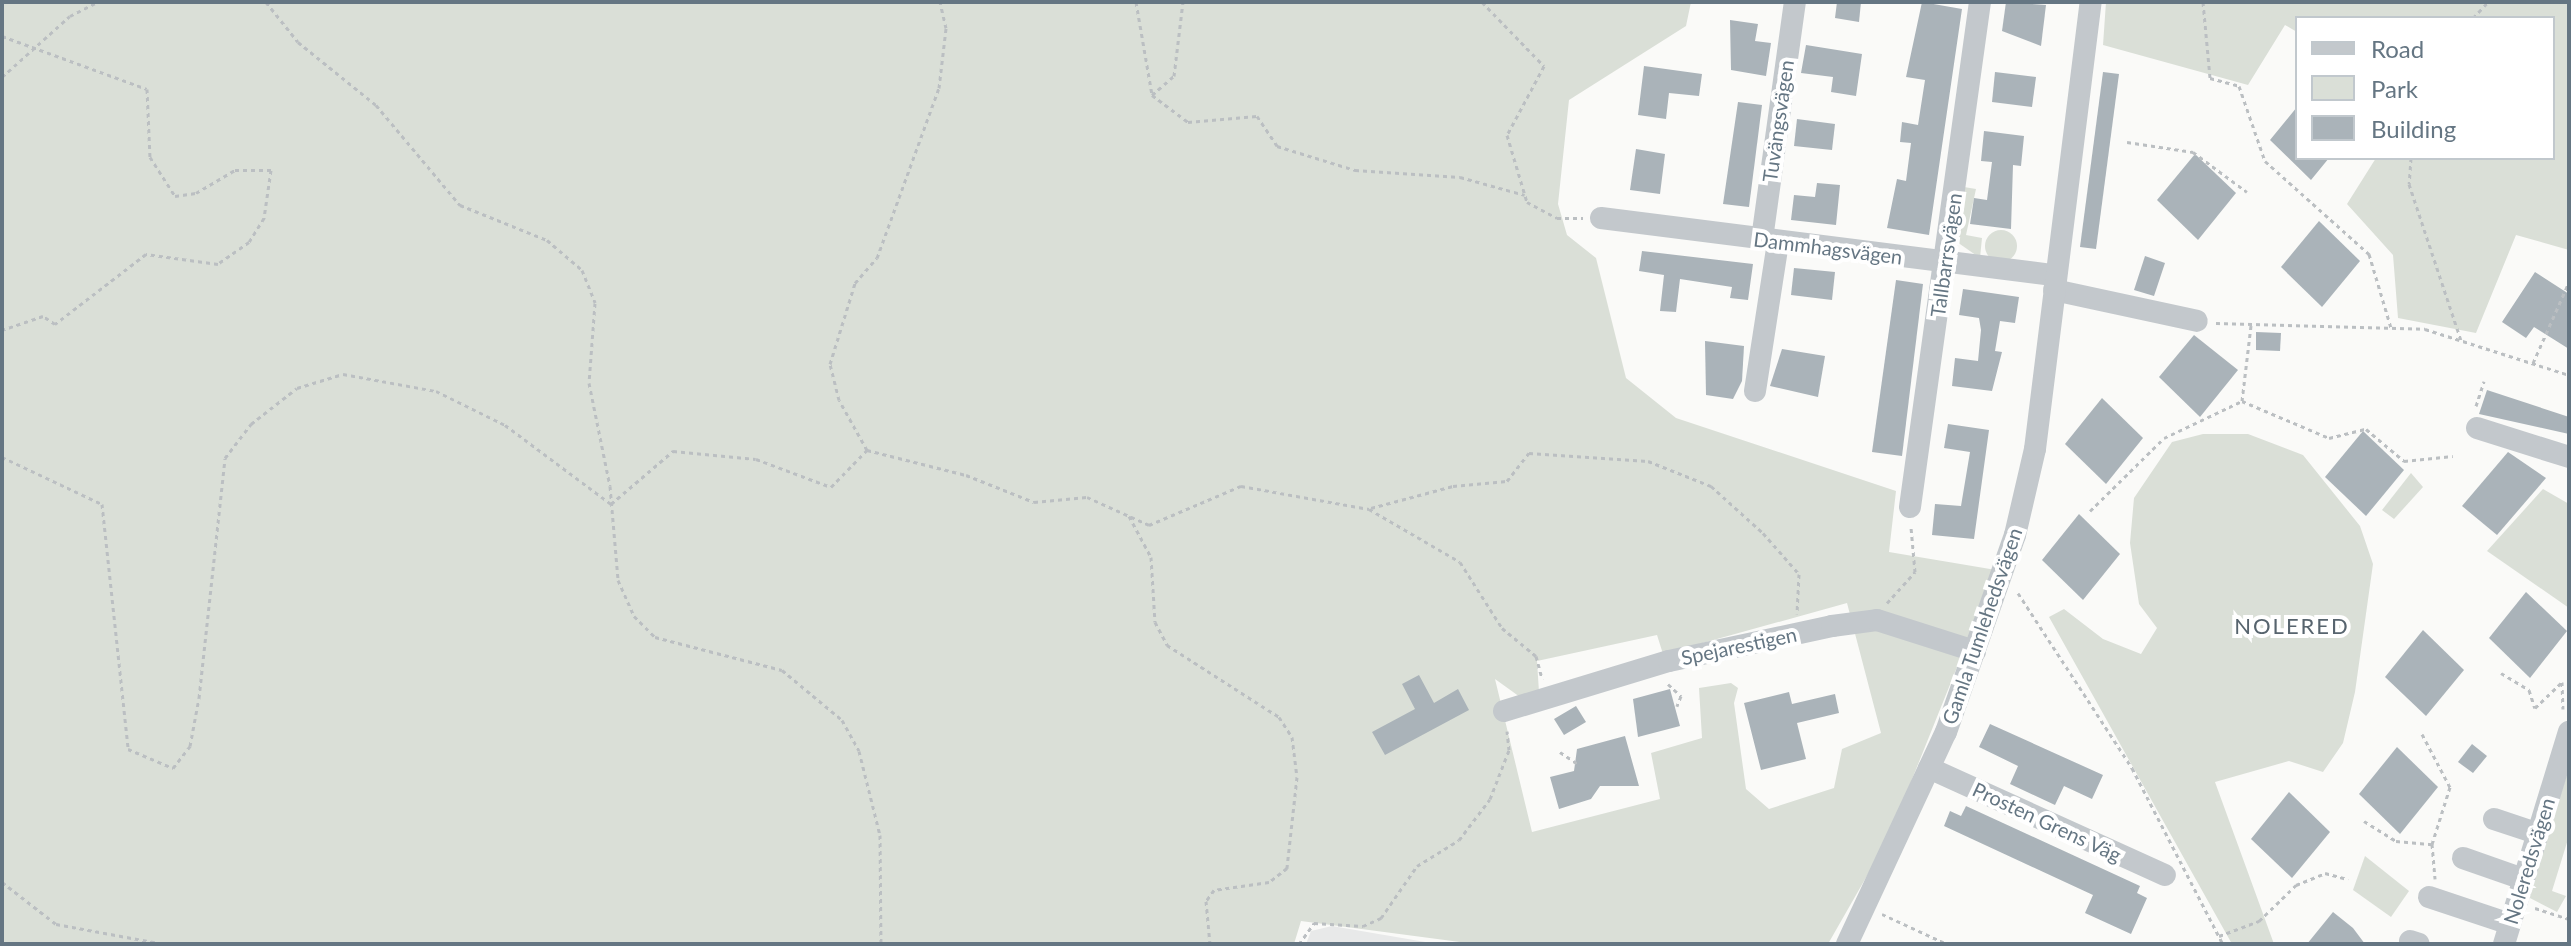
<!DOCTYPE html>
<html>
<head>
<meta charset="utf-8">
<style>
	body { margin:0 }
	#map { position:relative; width:2571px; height:946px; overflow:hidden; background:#fafaf8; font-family:Lato,sans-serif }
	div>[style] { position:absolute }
	.built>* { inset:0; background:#e8e9e9 }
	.green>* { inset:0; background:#dadfd7 }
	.round { border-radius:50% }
	.building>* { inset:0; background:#aab3b9 }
	.path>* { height:3px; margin-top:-1.5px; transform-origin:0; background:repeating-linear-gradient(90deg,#bbbfc2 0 4px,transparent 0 8px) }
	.minor>* { height:22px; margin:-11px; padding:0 11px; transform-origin:11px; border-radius:11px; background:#c3c8cc }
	span { translate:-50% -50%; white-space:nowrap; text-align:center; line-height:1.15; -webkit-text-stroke:8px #fff; paint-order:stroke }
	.street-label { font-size:20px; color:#657683 }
	.neighbourhood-label { font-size:22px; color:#57646e; letter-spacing:2px }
	.frame { position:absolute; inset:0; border:4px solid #657683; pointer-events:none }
	.legend { position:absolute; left:2295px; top:16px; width:260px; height:144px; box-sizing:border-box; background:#fff; border:2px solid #c1c8cd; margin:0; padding:10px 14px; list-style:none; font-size:24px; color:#657683 }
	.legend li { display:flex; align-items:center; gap:16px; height:40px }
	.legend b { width:40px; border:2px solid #c1c8cd }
</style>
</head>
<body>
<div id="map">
	<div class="built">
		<div style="clip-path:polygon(1332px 926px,1437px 944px,1306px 944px,1311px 931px)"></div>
	</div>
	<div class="green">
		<div style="clip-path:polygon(evenodd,2px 2px,1691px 2px,1686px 26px,1569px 100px,1558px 204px,1567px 235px,1596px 258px,1626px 378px,1676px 418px,1896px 491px,1889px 552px,1996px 570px,1888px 839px,1828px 944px,1475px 944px,1301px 921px,1294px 944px,2px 944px,2px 2px,1847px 603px,1881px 733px,1842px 749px,1834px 788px,1769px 809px,1746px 789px,1734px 703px,1738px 688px,1731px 683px,1699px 688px,1702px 738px,1651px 753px,1660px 799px,1532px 832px,1495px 679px,1520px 697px,1539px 692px,1537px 661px,1657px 635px,1663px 654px,1847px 603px)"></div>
		<div style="clip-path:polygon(2106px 2px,2569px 2px,2569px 250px,2516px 235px,2476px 333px,2398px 318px,2393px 255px,2347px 204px,2376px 158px,2553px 158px,2553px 18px,2297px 18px,2297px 32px,2285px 25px,2248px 85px,2103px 45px)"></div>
		<div style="clip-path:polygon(1964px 187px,1976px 189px,1966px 235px,1982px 238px,1980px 258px,1957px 242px)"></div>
		<div class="round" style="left:1985px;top:230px;width:32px;height:32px"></div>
		<div style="clip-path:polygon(2203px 434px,2248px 434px,2303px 455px,2360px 526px,2373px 564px,2355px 692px,2343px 743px,2323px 772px,2289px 761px,2215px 782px,2274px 944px,2232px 944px,2049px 617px,2064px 609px,2103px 639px,2141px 654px,2157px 628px,2139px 604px,2130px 543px,2134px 498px,2172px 442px)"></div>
		<div style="clip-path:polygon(2411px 473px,2423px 487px,2394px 519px,2382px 510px)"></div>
		<div style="clip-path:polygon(2543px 489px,2569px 504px,2569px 608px,2487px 551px)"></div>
		<div style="clip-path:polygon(2569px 768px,2569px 836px,2552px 891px,2566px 896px,2557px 912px,2528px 897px)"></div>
		<div style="clip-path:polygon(2365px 856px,2409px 891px,2391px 917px,2353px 890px)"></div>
	</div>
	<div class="building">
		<div style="clip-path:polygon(1837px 2px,1861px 2px,1859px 22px,1835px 18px)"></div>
		<div style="clip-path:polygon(1922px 2px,1962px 9px,1929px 235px,1887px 228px,1897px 179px,1906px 181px,1911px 143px,1900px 142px,1902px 122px,1918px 125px,1925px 80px,1906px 77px)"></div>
		<div style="clip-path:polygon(2006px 2px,2046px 5px,2041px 46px,2002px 31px)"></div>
		<div style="clip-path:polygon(1730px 20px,1758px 24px,1755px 41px,1771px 43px,1766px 76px,1731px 70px)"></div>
		<div style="clip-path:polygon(1806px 45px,1862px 54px,1856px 96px,1831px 92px,1833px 77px,1801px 73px)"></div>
		<div style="clip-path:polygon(1644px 66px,1702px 74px,1699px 96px,1669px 93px,1666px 119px,1638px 115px)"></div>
		<div style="clip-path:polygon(1995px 72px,2036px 77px,2032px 107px,1992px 102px)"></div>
		<div style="clip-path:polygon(2103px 72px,2119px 74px,2096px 249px,2080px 247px)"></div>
		<div style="clip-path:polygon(1738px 102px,1762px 105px,1749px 207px,1723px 204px)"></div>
		<div style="clip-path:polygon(2297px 107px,2297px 158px,2329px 158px,2311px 180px,2270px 140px)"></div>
		<div style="clip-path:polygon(1797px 119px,1835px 124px,1832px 150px,1794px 146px)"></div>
		<div style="clip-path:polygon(1984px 131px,2024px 136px,2021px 166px,2013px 165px,2011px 229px,1970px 224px,1974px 198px,1987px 200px,1992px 162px,1981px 161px)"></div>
		<div style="clip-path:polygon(1636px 149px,1665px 154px,1660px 194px,1630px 190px)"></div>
		<div style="clip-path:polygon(2195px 154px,2236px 193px,2198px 240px,2157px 200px)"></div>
		<div style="clip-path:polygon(1817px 183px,1840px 185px,1836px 225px,1791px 220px,1794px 195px,1815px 197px)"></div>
		<div style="clip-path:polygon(2319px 221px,2360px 261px,2322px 307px,2281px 267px)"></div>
		<div style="clip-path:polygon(1642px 251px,1753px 264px,1748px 300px,1730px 298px,1732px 287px,1680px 279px,1676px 312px,1660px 311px,1664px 275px,1639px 271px)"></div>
		<div style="clip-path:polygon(2145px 256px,2165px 263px,2154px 296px,2134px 290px)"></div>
		<div style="clip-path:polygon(1794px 268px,1835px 272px,1832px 300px,1791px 295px)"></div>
		<div style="clip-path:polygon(2535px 272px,2569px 294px,2569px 349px,2534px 327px,2526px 338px,2502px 322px)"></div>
		<div style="clip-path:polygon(1896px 280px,1923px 284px,1902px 456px,1872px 452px)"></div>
		<div style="clip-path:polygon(1963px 289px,2019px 297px,2015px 323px,2000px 321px,1995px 351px,2002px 352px,1992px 391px,1952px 386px,1955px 358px,1978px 361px,1981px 330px,1979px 318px,1959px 315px)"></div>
		<div style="clip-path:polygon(2256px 332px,2281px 333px,2280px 351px,2256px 350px)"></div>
		<div style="clip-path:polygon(2194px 335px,2238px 370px,2200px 417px,2159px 377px)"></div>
		<div style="clip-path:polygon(1705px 341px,1744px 346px,1742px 381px,1733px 399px,1706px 395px)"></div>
		<div style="clip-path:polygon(1782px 349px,1825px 356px,1818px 397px,1770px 386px)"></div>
		<div style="clip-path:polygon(2487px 390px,2569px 417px,2569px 434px,2479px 414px)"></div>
		<div style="clip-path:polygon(2102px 398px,2143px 438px,2106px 484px,2065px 444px)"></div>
		<div style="clip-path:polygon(1948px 424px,1989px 430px,1974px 539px,1932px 535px,1935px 504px,1961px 506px,1970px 452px,1944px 448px)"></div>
		<div style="clip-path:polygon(2363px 431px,2404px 470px,2366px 516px,2325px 477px)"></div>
		<div style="clip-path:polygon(2508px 452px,2546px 478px,2497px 535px,2462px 506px)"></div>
		<div style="clip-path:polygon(2079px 514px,2120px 554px,2083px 600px,2042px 560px)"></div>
		<div style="clip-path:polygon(2526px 592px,2567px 631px,2530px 678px,2489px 638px)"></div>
		<div style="clip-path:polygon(2423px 630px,2464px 670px,2426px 716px,2385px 677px)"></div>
		<div style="clip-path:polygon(1419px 675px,1434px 703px,1458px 689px,1469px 710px,1385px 755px,1372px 732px,1415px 709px,1402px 684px)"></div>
		<div style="clip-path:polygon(1670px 689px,1680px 726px,1638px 737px,1633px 699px)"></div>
		<div style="clip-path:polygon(1789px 692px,1792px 704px,1835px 694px,1839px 713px,1797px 723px,1806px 759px,1761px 770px,1744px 703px)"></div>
		<div style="clip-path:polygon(1576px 706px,1586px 722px,1564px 735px,1554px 719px)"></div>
		<div style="clip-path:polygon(1990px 724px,2103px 775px,2092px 799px,2064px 786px,2055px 805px,2010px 784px,2018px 766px,1979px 747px)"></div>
		<div style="clip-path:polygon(1625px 736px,1639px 786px,1600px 786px,1591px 799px,1559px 809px,1550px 777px,1574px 771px,1577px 749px)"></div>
		<div style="clip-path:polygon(2472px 744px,2487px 756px,2473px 773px,2458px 762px)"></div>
		<div style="clip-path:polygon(2397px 747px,2438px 787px,2400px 834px,2359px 794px)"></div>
		<div style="clip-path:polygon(2289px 792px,2330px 832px,2292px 878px,2251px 839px)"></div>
		<div style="clip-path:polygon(1966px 806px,2140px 886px,2137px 893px,2147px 898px,2131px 934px,2085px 913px,2093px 895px,1944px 826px,1950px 811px,1961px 816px)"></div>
		<div style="clip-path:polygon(2333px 912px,2353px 928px,2365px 944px,2307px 944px)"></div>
	</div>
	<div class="path">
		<div style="left:266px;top:2px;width:51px;rotate:51.3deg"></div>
		<div style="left:298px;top:42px;width:100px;rotate:38.9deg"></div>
		<div style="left:376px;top:105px;width:131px;rotate:50deg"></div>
		<div style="left:460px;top:205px;width:94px;rotate:21.9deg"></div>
		<div style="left:547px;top:240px;width:46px;rotate:40.6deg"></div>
		<div style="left:582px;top:270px;width:35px;rotate:68deg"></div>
		<div style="left:595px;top:303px;width:80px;rotate:94.3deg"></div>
		<div style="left:589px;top:383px;width:105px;rotate:78.5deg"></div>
		<div style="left:610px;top:486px;width:94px;rotate:85.1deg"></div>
		<div style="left:618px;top:580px;width:39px;rotate:66deg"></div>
		<div style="left:634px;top:616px;width:30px;rotate:45deg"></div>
		<div style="left:655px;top:637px;width:131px;rotate:14.6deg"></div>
		<div style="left:782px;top:670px;width:78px;rotate:39.8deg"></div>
		<div style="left:842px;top:720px;width:35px;rotate:61deg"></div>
		<div style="left:859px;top:751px;width:87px;rotate:76deg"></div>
		<div style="left:880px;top:835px;width:109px;rotate:89.5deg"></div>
		<div style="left:1136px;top:2px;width:94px;rotate:80.2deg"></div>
		<div style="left:1152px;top:95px;width:45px;rotate:36.9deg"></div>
		<div style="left:1188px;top:122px;width:69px;rotate:-5deg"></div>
		<div style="left:1257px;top:116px;width:36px;rotate:56deg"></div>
		<div style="left:1277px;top:146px;width:82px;rotate:17.1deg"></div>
		<div style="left:1355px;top:170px;width:105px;rotate:3.8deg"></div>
		<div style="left:1460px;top:177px;width:67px;rotate:15.5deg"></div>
		<div style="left:1482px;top:2px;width:89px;rotate:45.9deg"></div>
		<div style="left:1544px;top:66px;width:78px;rotate:118.2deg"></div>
		<div style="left:1507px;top:135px;width:70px;rotate:73.4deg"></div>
		<div style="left:1527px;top:202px;width:34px;rotate:28deg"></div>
		<div style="left:1557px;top:218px;width:26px"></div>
		<div style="left:2203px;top:2px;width:76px;rotate:84.7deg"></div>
		<div style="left:2210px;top:78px;width:30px;rotate:15deg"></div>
		<div style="left:2239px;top:86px;width:79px;rotate:70.9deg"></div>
		<div style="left:2265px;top:161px;width:140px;rotate:41.8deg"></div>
		<div style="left:2369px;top:254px;width:77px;rotate:73.4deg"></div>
		<div style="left:2473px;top:18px;width:22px;rotate:-47deg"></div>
		<div style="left:2px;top:36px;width:154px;rotate:20.1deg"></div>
		<div style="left:147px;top:89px;width:68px;rotate:87.5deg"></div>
		<div style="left:150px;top:157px;width:46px;rotate:57.3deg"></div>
		<div style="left:175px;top:196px;width:21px;rotate:-8deg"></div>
		<div style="left:196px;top:193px;width:45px;rotate:-30.5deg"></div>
		<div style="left:235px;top:170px;width:36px"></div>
		<div style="left:271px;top:170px;width:49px;rotate:98.3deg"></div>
		<div style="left:264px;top:218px;width:28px;rotate:122deg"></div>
		<div style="left:249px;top:242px;width:38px;rotate:145deg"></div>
		<div style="left:218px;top:264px;width:73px;rotate:-172.1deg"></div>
		<div style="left:146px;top:254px;width:115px;rotate:142.4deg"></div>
		<div style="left:55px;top:324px;width:14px;rotate:-146deg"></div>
		<div style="left:43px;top:316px;width:43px;rotate:161.1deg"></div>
		<div style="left:2px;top:77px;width:91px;rotate:-41.9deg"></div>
		<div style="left:70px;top:16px;width:31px;rotate:-27deg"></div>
		<div style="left:1152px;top:95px;width:29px;rotate:-41deg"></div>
		<div style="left:1174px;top:76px;width:75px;rotate:-83.1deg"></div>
		<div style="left:2127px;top:142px;width:67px;rotate:8.6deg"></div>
		<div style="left:2193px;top:152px;width:67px;rotate:36.5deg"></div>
		<div style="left:2411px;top:158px;width:26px;rotate:94deg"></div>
		<div style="left:2409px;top:184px;width:164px;rotate:71.6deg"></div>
		<div style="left:2216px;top:323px;width:209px;rotate:1.6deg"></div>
		<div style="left:2425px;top:329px;width:151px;rotate:17.7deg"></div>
		<div style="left:2533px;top:363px;width:89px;rotate:-66deg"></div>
		<div style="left:2242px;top:401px;width:95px;rotate:23deg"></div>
		<div style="left:2329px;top:438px;width:38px;rotate:-14deg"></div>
		<div style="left:2366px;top:429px;width:50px;rotate:40.1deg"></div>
		<div style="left:2404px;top:461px;width:49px;rotate:-5.8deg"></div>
		<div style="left:2476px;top:406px;width:26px;rotate:-72deg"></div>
		<div style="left:867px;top:450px;width:57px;rotate:-119.2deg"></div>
		<div style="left:839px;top:400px;width:37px;rotate:-104deg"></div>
		<div style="left:830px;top:364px;width:85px;rotate:-72.8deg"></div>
		<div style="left:855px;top:283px;width:33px;rotate:-49deg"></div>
		<div style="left:877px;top:258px;width:181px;rotate:-70deg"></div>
		<div style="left:939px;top:88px;width:60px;rotate:-83.3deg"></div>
		<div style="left:946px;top:28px;width:27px;rotate:-103deg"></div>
		<div style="left:2px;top:457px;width:110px;rotate:25.2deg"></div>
		<div style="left:102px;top:504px;width:246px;rotate:83.9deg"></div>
		<div style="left:128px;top:749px;width:49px;rotate:22.9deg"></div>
		<div style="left:173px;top:768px;width:28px;rotate:-52deg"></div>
		<div style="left:190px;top:746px;width:49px;rotate:-79.4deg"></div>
		<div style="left:199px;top:698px;width:241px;rotate:-83.8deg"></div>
		<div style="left:225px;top:458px;width:43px;rotate:-52.6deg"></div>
		<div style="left:251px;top:424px;width:58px;rotate:-38deg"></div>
		<div style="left:297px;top:388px;width:48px;rotate:-16.9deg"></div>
		<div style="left:343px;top:374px;width:95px;rotate:10.4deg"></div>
		<div style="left:436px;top:391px;width:77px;rotate:26.2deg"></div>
		<div style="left:505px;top:425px;width:132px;rotate:36.7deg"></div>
		<div style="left:611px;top:504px;width:82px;rotate:-40.5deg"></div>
		<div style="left:673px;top:451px;width:83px;rotate:5.5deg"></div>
		<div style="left:756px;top:459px;width:80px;rotate:20.5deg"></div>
		<div style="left:831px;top:487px;width:52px;rotate:-45.8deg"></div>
		<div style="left:867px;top:450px;width:102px;rotate:14.2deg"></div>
		<div style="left:966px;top:475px;width:73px;rotate:21.7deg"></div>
		<div style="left:1034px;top:502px;width:53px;rotate:-5.4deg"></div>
		<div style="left:1087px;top:497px;width:68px;rotate:24.3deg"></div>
		<div style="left:1149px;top:525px;width:100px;rotate:-23deg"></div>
		<div style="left:1241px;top:486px;width:130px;rotate:10.2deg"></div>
		<div style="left:1369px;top:509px;width:105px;rotate:30.2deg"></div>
		<div style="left:1460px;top:562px;width:78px;rotate:57.5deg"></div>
		<div style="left:1502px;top:628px;width:44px;rotate:39.5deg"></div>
		<div style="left:1536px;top:656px;width:24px;rotate:75deg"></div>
		<div style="left:1371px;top:508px;width:85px;rotate:-15deg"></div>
		<div style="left:1453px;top:486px;width:54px;rotate:-5.3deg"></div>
		<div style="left:1507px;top:481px;width:36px;rotate:-52deg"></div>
		<div style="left:1529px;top:453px;width:119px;rotate:3.8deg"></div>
		<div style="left:1648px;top:461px;width:68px;rotate:21.6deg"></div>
		<div style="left:1711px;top:486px;width:70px;rotate:42.1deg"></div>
		<div style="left:1763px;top:533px;width:55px;rotate:48.7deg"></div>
		<div style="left:1799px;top:574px;width:40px;rotate:92.9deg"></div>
		<div style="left:2090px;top:511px;width:104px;rotate:-44.6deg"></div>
		<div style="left:2164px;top:438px;width:86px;rotate:-25.4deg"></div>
		<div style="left:2242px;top:401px;width:76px;rotate:-83.2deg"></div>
		<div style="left:1129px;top:516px;width:47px;rotate:61.8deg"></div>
		<div style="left:1151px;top:557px;width:65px;rotate:86.5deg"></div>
		<div style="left:1155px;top:622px;width:26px;rotate:62deg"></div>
		<div style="left:1167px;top:645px;width:133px;rotate:32.7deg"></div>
		<div style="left:1279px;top:717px;width:24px;rotate:57deg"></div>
		<div style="left:1292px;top:737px;width:40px;rotate:82.9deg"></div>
		<div style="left:1297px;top:777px;width:92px;rotate:96.3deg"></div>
		<div style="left:1287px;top:868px;width:23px;rotate:142deg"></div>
		<div style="left:1269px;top:882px;width:56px;rotate:171.7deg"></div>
		<div style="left:1214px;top:890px;width:14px;rotate:126deg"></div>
		<div style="left:1206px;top:901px;width:43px;rotate:84.7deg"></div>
		<div style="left:2018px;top:593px;width:209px;rotate:56.9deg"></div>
		<div style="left:2132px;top:768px;width:198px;rotate:62.7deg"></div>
		<div style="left:1887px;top:603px;width:42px;rotate:-47.9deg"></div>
		<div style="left:1915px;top:572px;width:45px;rotate:-95.1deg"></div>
		<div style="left:2501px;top:673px;width:33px;rotate:31deg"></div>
		<div style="left:2529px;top:690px;width:19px;rotate:72deg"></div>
		<div style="left:2535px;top:708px;width:37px;rotate:-44deg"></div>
		<div style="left:2562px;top:682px;width:27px;rotate:88deg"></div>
		<div style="left:1668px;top:684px;width:18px;rotate:43deg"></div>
		<div style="left:1681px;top:696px;width:11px;rotate:112deg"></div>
		<div style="left:2422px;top:734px;width:60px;rotate:62.2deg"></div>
		<div style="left:2450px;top:787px;width:60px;rotate:107.5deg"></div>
		<div style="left:2432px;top:844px;width:35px;rotate:85deg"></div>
		<div style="left:1560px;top:752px;width:22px;rotate:34deg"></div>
		<div style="left:2364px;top:821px;width:38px;rotate:32deg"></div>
		<div style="left:2396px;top:841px;width:36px;rotate:5deg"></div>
		<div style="left:2px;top:882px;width:68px;rotate:37.9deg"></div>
		<div style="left:56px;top:924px;width:110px;rotate:10.5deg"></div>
		<div style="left:2535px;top:908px;width:36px;rotate:18deg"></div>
		<div style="left:1882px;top:914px;width:72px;rotate:24.8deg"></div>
		<div style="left:2219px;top:936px;width:43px;rotate:-20.6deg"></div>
		<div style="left:2259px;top:921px;width:52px;rotate:-44.2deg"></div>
		<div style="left:2296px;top:885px;width:31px;rotate:-22deg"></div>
		<div style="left:2325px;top:873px;width:24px;rotate:15deg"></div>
		<div style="left:1299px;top:944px;width:26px;rotate:-54deg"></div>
		<div style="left:1314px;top:923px;width:49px;rotate:3.5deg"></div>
		<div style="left:1363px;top:926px;width:20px;rotate:-24deg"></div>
		<div style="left:1381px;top:918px;width:63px;rotate:-55.3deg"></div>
		<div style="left:1417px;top:866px;width:49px;rotate:-31.8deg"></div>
		<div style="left:1459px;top:840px;width:51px;rotate:-52.9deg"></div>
		<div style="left:1490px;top:799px;width:53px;rotate:-68.8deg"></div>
		<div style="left:1509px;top:750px;width:19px;rotate:-96deg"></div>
	</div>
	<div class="minor">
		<div style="left:1601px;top:218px;width:458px;rotate:7.2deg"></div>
		<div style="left:1762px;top:239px;width:239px;rotate:-82.1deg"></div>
		<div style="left:2054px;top:290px;width:146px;rotate:12.2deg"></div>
		<div style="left:1755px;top:391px;width:151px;rotate:-81.2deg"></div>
		<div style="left:2477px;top:428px;width:96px;rotate:17.5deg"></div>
		<div style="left:1910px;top:507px;width:510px;rotate:-82.11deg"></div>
		<div style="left:1504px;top:711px;width:172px;rotate:-16.9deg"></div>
		<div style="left:1669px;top:661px;width:167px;rotate:-12.1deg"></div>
		<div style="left:1832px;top:626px;width:45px;rotate:-7.6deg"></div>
		<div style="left:1877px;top:620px;width:103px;rotate:17.6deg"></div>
		<div style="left:1929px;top:768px;width:259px;rotate:24.4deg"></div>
		<div style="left:2494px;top:819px;width:44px;rotate:18.4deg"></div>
		<div style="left:2463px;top:858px;width:64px;rotate:19.3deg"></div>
		<div style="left:2429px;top:897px;width:85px;rotate:18.4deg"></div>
		<div style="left:2410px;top:941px;width:9px;rotate:18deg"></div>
		<div style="left:1847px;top:944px;width:234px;rotate:-65deg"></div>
		<div style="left:1946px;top:732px;width:209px;rotate:-70.7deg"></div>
		<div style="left:2015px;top:535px;width:88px;rotate:-76.9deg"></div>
		<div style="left:2035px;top:449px;width:450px;rotate:-82.9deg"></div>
		<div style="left:2504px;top:944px;width:222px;rotate:-73deg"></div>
	</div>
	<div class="street-label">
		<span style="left:1778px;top:121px;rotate:-82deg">Tuvängsvägen</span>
		<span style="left:1828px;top:248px;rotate:7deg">Dammhagsvägen</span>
		<span style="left:1946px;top:255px;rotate:-82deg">Tallbarrsvägen</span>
		<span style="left:1982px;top:626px;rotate:-71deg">Gamla Tumlehedsvägen</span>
		<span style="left:1739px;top:646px;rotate:-12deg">Spejarestigen</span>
		<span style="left:2047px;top:822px;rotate:25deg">Prosten Grens Väg</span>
		<span style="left:2529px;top:861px;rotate:-73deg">Noleredsvägen</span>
	</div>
	<div class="neighbourhood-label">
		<span style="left:2292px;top:626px">NOLERED</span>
	</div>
	<div class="frame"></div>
	<ul class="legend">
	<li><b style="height:10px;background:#c3c8cc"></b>Road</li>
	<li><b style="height:22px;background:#dadfd7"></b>Park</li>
	<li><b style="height:22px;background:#aab3b9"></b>Building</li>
	</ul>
</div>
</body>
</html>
